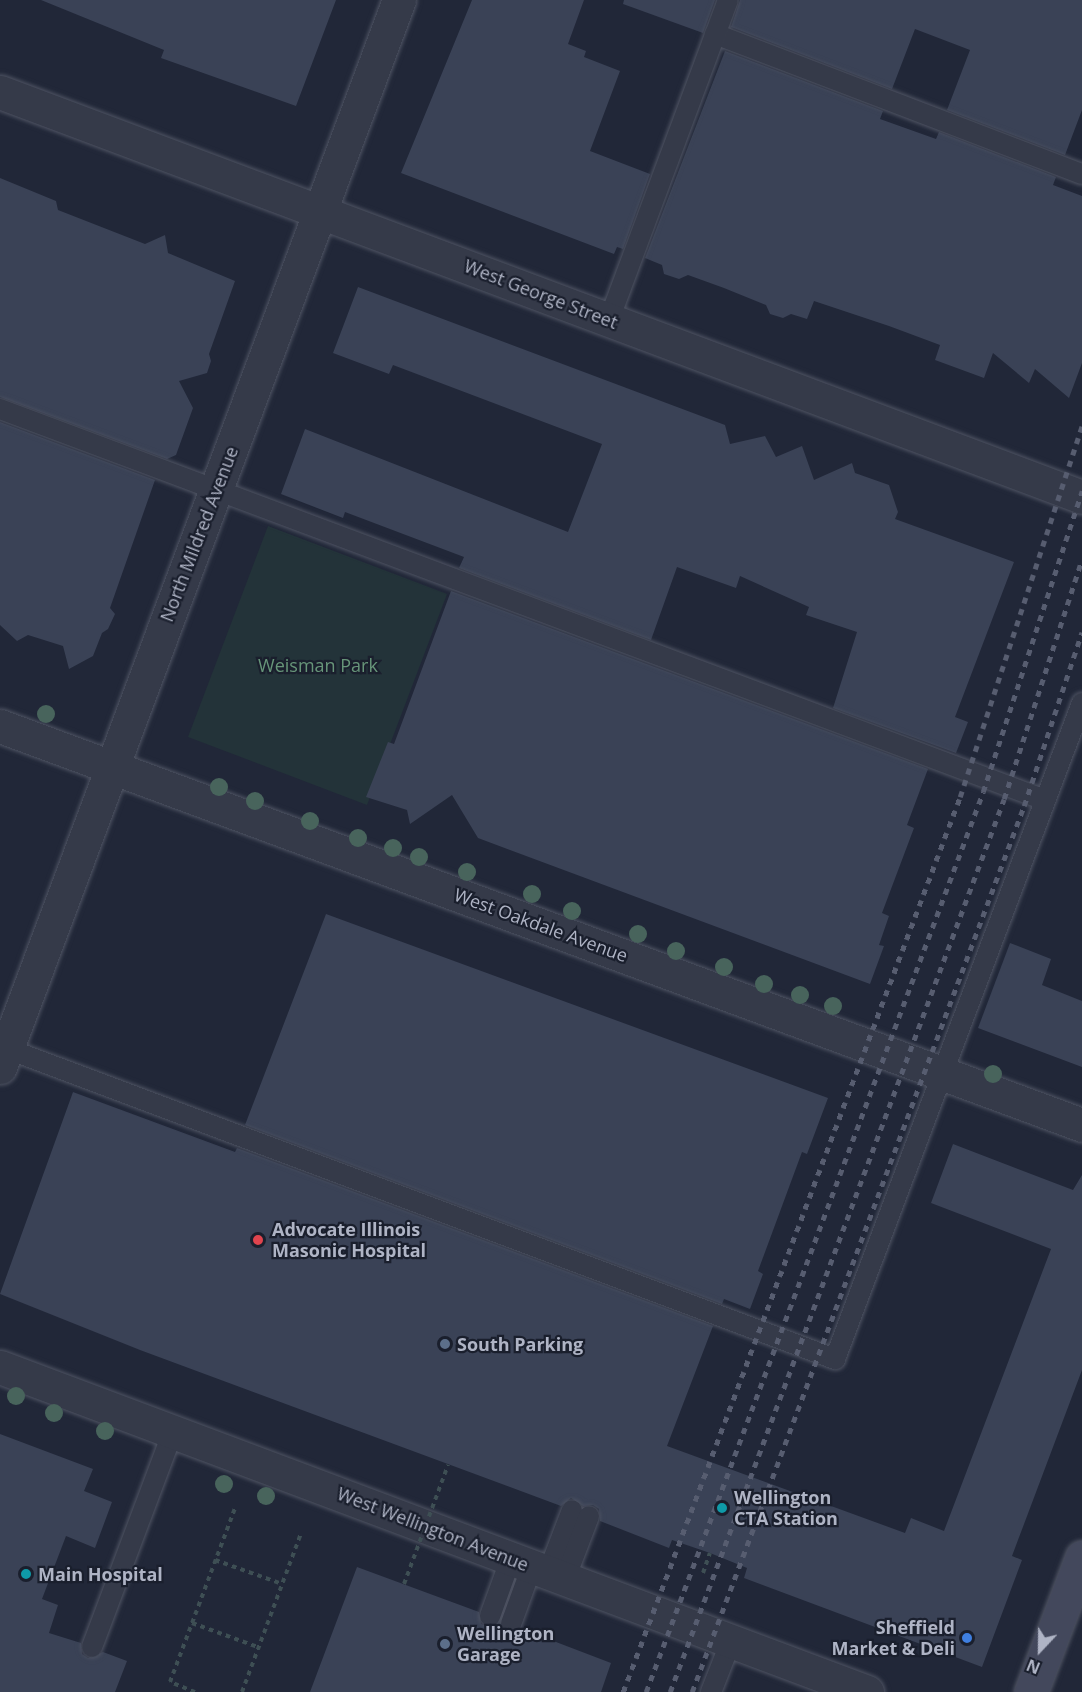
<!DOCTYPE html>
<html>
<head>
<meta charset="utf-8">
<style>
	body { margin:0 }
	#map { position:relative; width:1082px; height:1692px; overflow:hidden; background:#212738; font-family:"Open Sans",sans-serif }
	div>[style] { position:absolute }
	.green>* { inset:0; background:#233339 }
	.building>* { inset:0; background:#3a4256 }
	.path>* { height:4px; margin-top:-2px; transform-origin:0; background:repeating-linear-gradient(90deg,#3e4f54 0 4.5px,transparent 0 9px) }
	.roads { filter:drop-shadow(0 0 2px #4f5463) drop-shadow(0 0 2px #4f5463) }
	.lane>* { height:20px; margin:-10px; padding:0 10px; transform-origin:10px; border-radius:10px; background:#353a49 }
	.street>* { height:33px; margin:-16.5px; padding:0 16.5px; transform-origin:16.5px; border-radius:16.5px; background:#353a49 }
	.secondary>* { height:33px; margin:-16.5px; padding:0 16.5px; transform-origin:16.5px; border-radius:16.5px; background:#43485c }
	.rail>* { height:4.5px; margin-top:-2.25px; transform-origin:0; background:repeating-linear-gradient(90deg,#575d70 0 6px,transparent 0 12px) }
	.path-bridge>* { height:4px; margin-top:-2px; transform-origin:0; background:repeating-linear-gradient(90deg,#3e4f54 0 4.5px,transparent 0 9px) }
	.trees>* { width:18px; height:18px; margin:-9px; border-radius:50%; background:#48645c }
	.dots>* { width:16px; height:16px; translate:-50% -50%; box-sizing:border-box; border:3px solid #1a1f2d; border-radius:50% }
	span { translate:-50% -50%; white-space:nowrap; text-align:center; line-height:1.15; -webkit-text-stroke:4.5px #1a1f2d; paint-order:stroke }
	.street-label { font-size:18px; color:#afb4c5 }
	.park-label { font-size:18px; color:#679579 }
	.poi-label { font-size:18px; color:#afb4c5; font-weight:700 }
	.left { translate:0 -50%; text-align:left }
	.right { translate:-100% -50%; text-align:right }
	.north { position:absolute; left:1010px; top:1620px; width:60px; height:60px; -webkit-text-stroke:4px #1a1f2d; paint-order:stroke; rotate:202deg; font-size:16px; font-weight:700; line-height:24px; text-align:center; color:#afb4c5 }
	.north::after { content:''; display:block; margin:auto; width:21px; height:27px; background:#afb4c5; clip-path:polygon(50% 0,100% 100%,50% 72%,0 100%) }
</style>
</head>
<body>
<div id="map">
	<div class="green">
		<div style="clip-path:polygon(268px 526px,447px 594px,367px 805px,188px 737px)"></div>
	</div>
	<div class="building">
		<div style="clip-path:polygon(41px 0,336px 0,296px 106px,161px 58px,164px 50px)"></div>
		<div style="clip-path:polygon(472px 0,584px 0,568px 44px,586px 51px,584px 57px,620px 71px,590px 151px,650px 174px,623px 249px,617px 247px,614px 254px,401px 173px)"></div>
		<div style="clip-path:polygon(624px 0,715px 0,703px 33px,623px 4px)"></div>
		<div style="clip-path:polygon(740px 0,1082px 0,1082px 110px,1065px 155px,947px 110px,970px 50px,915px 29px,892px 89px,731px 27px)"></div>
		<div style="clip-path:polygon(725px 51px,883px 111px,880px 119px,936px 139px,939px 132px,1056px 177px,1053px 185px,1082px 196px,1082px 363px,1069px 398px,1035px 369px,1029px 383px,993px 353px,984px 378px,935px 360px,940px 345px,889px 326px,814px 301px,807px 319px,791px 314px,783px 318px,770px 314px,766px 305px,724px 288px,688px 275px,679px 279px,664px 274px,662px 265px,645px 258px)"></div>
		<div style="clip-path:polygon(0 178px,56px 201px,58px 210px,145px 244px,165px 235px,168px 253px,235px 281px,209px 354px,211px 361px,207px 373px,179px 381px,193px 408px,176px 455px,167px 459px,0 397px)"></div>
		<div style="clip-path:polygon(358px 287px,725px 425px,730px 444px,765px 436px,776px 457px,802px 446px,814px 480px,852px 463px,855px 473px,889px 485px,898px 512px,895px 519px,1014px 562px,955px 717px,968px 722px,956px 753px,833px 708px,857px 632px,806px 615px,809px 607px,740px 576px,736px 588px,677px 567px,651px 640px,459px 568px,464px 557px,345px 512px,343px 518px,281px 494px,305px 429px,568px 532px,602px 444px,393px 365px,389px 374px,333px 353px)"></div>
		<div style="clip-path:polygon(0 422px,155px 480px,110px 608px,115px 614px,108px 629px,102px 633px,93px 656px,69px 669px,63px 646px,28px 635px,17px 641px,0 625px)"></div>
		<div style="clip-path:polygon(451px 591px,928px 769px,907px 825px,914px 828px,882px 913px,889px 916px,879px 945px,884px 946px,870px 984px,478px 838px,452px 795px,410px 824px,407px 810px,366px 797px,388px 742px,394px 744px)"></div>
		<div style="clip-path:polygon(326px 914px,828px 1098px,807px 1154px,802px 1152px,758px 1271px,763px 1274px,750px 1309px,724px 1299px,722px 1304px,245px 1125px)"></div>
		<div style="clip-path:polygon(1010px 943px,1051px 959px,1042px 985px,1082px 1001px,1082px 1067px,978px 1028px)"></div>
		<div style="clip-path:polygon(73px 1092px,235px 1152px,237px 1148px,713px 1326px,667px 1446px,905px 1533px,911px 1518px,944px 1531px,1051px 1249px,931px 1203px,953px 1144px,1073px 1190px,1082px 1175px,1082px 1370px,1012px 1556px,1022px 1560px,982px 1667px,744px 1578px,747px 1568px,710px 1553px,672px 1540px,669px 1548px,600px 1521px,599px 1509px,593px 1505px,583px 1506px,571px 1498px,561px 1506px,140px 1350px,0 1294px)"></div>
		<div style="clip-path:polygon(0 1434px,93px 1469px,84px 1491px,112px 1502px,95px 1548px,66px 1536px,42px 1599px,58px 1605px,49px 1633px,81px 1643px,82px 1654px,88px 1658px,103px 1652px,127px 1661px,115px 1692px,0 1692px)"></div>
		<div style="clip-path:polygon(357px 1567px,479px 1612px,481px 1624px,492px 1628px,499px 1623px,506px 1635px,514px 1636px,522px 1629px,611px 1663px,601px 1692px,310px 1692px)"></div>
	</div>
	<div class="path">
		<div style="left:215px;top:1560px;width:71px;rotate:19.7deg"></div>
		<div style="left:703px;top:1573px;width:21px;rotate:-71deg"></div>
		<div style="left:192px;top:1623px;width:70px;rotate:20deg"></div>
		<div style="left:195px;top:1692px;width:27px;rotate:-158deg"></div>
		<div style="left:170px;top:1682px;width:186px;rotate:-69.5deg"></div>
		<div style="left:242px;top:1692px;width:170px;rotate:-69.6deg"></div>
	</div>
	<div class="roads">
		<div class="lane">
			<div style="left:715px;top:34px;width:393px;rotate:20.9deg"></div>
			<div style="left:609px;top:320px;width:341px;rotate:-69.6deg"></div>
			<div style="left:0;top:409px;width:1116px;rotate:20.51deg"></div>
			<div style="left:0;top:1046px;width:892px;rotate:20.55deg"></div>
			<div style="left:835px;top:1359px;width:701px;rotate:-69.37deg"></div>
			<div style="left:548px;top:1573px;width:67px;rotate:-69.1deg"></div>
			<div style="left:565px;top:1579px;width:67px;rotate:-69.1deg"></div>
			<div style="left:490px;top:1616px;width:62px;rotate:-70.1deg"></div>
			<div style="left:511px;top:1624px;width:62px;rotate:-70.1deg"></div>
			<div style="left:92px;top:1647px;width:230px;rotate:-69.4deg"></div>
			<div style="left:711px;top:1692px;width:55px;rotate:-68.6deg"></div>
		</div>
		<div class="street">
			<div style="left:0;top:92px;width:1155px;rotate:20.52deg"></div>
			<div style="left:0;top:726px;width:1153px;rotate:20.24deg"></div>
			<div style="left:0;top:1067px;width:1139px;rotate:-69.5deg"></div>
			<div style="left:0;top:1367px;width:926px;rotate:20.55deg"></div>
		</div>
		<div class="secondary">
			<div style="left:1031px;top:1692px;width:144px;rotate:-69.3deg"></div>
		</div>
	</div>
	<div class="rail">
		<div style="left:623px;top:1692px;width:956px;rotate:-69.37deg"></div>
		<div style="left:960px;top:797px;width:391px;rotate:-71.8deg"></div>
		<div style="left:646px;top:1692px;width:961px;rotate:-69.47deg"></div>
		<div style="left:983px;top:792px;width:317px;rotate:-71.8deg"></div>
		<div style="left:670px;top:1692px;width:953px;rotate:-69.49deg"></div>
		<div style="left:1004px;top:799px;width:252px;rotate:-72deg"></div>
		<div style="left:692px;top:1692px;width:946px;rotate:-69.46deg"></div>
		<div style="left:1024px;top:806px;width:183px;rotate:-71.6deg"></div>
	</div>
	<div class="path-bridge">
		<div style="left:404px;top:1584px;width:127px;rotate:-69.7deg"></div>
	</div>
	<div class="trees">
		<div style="left:46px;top:714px"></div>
		<div style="left:219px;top:787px"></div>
		<div style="left:255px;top:801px"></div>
		<div style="left:310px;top:821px"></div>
		<div style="left:358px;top:838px"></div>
		<div style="left:393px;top:848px"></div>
		<div style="left:419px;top:857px"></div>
		<div style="left:467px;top:872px"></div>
		<div style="left:532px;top:894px"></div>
		<div style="left:572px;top:911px"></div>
		<div style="left:638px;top:934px"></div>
		<div style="left:676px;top:951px"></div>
		<div style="left:724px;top:967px"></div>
		<div style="left:764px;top:984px"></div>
		<div style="left:800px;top:995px"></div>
		<div style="left:833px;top:1006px"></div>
		<div style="left:993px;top:1074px"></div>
		<div style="left:16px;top:1396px"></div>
		<div style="left:54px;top:1413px"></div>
		<div style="left:105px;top:1431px"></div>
		<div style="left:224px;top:1484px"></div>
		<div style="left:266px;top:1496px"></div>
	</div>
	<div class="dots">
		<div style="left:258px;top:1240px;background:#e0444e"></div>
		<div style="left:445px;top:1344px;background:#5c6f8a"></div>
		<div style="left:722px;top:1508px;background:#0f9aa8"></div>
		<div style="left:26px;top:1574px;background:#0f9aa8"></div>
		<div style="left:967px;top:1638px;background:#3f7fe0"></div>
		<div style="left:445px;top:1644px;background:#5c6f8a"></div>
	</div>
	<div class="street-label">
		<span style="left:541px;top:294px;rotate:21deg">West George Street</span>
		<span style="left:199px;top:534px;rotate:-69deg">North Mildred Avenue</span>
		<span style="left:541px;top:925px;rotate:20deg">West Oakdale Avenue</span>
		<span style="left:433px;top:1529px;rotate:21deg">West Wellington Avenue</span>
	</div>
	<div class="park-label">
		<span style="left:318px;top:665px">Weisman Park</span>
	</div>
	<div class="poi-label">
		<span class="left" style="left:272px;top:1240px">Advocate Illinois<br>Masonic Hospital</span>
		<span class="left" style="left:457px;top:1344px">South Parking</span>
		<span class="left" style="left:734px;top:1508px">Wellington<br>CTA Station</span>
		<span class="left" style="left:38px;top:1574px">Main Hospital</span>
		<span class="right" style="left:955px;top:1638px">Sheffield<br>Market &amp; Deli</span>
		<span class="left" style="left:457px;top:1644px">Wellington<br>Garage</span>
	</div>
	<div class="north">N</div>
</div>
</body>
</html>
